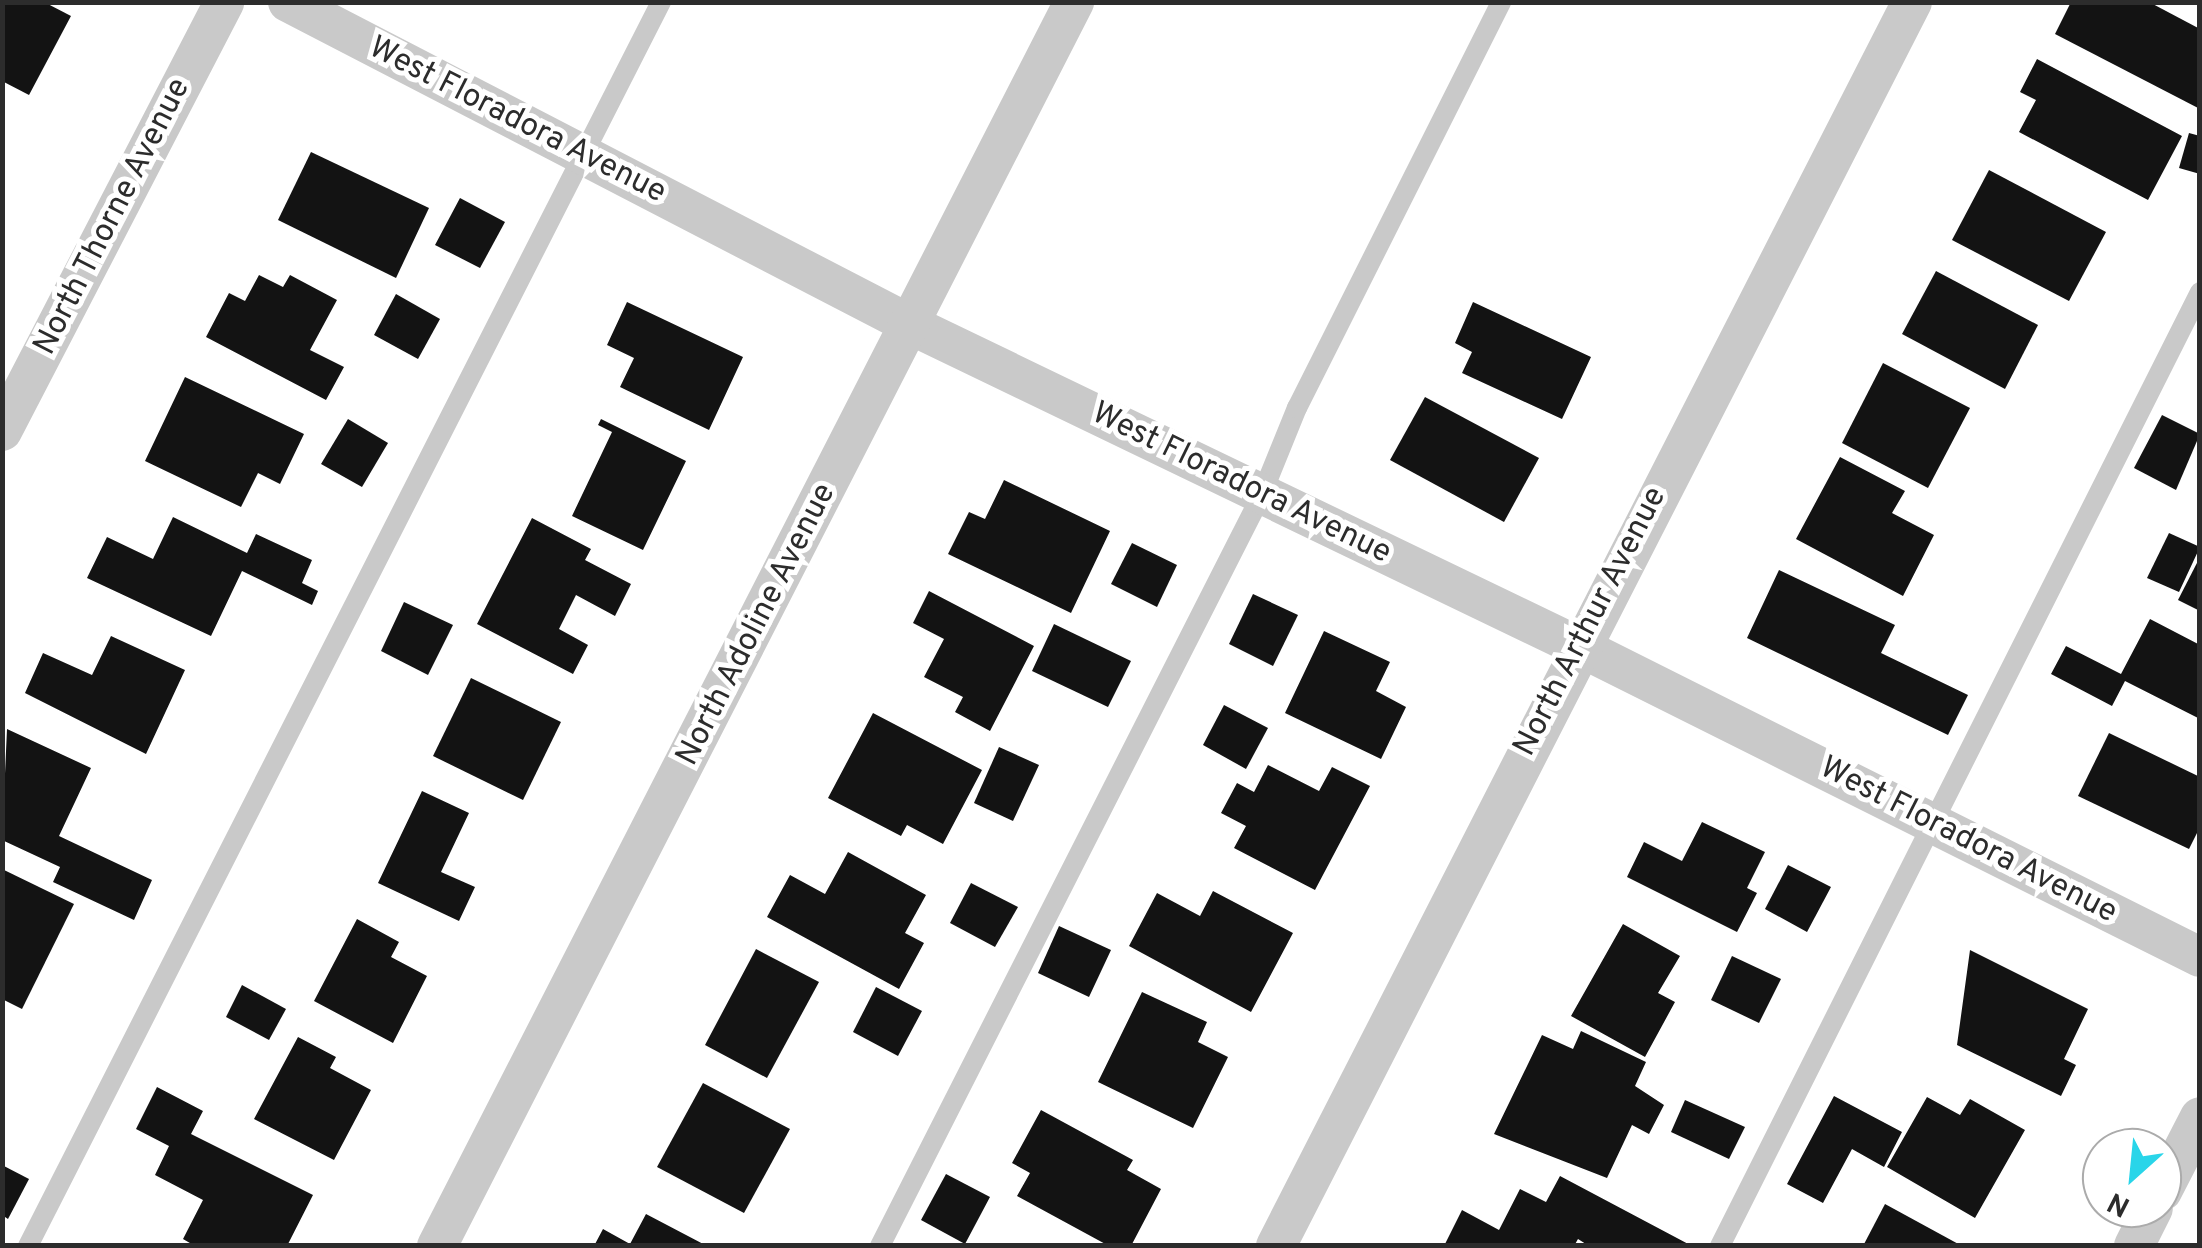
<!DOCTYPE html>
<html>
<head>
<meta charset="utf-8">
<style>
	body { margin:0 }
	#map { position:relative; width:2202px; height:1248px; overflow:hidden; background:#fff; font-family:Overpass,sans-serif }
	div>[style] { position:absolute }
	.building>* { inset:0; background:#131313 }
	.service>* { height:20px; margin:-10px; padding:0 10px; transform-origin:10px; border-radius:10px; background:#c9c9c9 }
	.minor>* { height:40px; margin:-20px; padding:0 20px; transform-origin:20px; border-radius:20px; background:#c9c9c9 }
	span { translate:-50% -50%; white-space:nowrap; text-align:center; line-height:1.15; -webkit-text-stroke:10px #fff; paint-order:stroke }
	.street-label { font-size:32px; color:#2c2c2c }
	.frame { position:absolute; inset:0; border:5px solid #2c2c2c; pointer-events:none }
	.north { position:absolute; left:2082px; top:1128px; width:100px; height:100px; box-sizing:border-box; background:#fff; border:2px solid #ababab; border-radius:50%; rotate:207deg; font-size:28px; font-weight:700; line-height:40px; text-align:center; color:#2c2c2c }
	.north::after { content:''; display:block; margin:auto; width:35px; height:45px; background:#29d5e9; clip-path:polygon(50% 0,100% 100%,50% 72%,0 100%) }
</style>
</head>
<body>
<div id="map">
	<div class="building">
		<div style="clip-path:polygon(2px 2px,44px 2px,71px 16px,29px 95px,2px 81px)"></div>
		<div style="clip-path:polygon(2071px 2px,2149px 2px,2200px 29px,2200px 109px,2055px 34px)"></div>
		<div style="clip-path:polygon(2037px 59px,2182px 136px,2148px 200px,2019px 132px,2036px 100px,2020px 92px)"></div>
		<div style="clip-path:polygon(2189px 133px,2200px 136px,2200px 174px,2179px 168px)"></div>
		<div style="clip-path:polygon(311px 152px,429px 208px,396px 278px,278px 220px)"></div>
		<div style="clip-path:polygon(1989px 170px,2106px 232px,2069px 301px,1952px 240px)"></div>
		<div style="clip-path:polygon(460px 198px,505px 222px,480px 268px,435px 245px)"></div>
		<div style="clip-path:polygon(1936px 271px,2038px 325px,2005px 389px,1902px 334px)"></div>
		<div style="clip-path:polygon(259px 275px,283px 287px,290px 275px,337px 300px,310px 350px,344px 367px,326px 400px,206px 337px,229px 293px,245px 301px)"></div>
		<div style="clip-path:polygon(396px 294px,440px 319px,418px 359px,374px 335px)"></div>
		<div style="clip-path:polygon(627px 302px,743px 357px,709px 430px,620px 387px,634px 358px,607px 345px)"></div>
		<div style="clip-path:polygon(1473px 302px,1591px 357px,1562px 419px,1462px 373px,1472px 352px,1455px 343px)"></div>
		<div style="clip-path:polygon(1883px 363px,1970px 408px,1928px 488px,1842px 443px)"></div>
		<div style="clip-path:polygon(185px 377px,304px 434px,280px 484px,258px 473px,241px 507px,145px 461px)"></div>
		<div style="clip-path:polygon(1425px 397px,1539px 458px,1504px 522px,1390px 460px)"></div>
		<div style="clip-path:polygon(2162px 415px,2200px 434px,2176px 490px,2134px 468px)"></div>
		<div style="clip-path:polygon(348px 419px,388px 443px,362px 487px,321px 464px)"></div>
		<div style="clip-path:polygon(601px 419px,686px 461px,643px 550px,572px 516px,612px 432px,598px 425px)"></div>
		<div style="clip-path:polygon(1840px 457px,1905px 491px,1892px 513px,1934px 535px,1903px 596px,1796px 539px)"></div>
		<div style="clip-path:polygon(1004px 480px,1110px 531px,1071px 613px,948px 554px,969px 512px,985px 519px)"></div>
		<div style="clip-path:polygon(173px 517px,247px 553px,256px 534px,312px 560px,302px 583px,318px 591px,312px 605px,242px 571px,211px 636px,87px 578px,107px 537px,153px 559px)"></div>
		<div style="clip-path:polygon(532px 518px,591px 549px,585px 560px,631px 584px,615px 616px,576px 595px,559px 629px,588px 645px,573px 674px,477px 624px)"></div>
		<div style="clip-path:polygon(2169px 533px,2200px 547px,2179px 592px,2147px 578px)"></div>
		<div style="clip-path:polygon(1132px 543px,1177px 565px,1157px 607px,1111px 584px)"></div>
		<div style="clip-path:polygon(2200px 557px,2200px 611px,2178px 600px)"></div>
		<div style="clip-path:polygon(1779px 570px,1895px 625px,1881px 653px,1968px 695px,1948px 735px,1747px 638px)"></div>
		<div style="clip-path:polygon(929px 591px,1034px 646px,990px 731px,955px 712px,963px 697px,924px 677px,944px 639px,913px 623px)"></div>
		<div style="clip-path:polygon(1253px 594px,1298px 615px,1273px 666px,1229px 644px)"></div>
		<div style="clip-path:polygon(404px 602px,453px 625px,428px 675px,381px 651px)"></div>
		<div style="clip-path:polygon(2150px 619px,2200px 645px,2200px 719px,2125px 681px,2112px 706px,2051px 674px,2066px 646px,2121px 674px)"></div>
		<div style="clip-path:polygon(1054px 624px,1131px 661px,1108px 707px,1032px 671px)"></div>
		<div style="clip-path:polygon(1324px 631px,1390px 662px,1376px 691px,1406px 707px,1381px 759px,1285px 713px)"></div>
		<div style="clip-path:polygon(111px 636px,185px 670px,146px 754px,25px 693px,43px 653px,92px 675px)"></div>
		<div style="clip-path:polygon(471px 678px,561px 722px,523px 800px,433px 756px)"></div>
		<div style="clip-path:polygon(1224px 705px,1268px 728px,1246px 769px,1203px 745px)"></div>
		<div style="clip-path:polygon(873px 713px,982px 770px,943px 844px,907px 825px,901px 836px,828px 798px)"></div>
		<div style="clip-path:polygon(7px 729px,91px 768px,59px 836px,152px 880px,134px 920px,53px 882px,60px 867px,2px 840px)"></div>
		<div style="clip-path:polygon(2109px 733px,2200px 777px,2200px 827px,2189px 849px,2078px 796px)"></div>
		<div style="clip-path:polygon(999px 747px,1039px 765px,1013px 821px,974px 803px)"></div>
		<div style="clip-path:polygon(1268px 765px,1319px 791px,1332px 767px,1370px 786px,1315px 890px,1234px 848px,1246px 826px,1221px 813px,1237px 783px,1254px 792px)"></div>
		<div style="clip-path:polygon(422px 791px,469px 813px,441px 872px,475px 887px,459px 921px,378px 883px)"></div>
		<div style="clip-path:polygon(1702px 822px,1765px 852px,1747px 888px,1757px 893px,1737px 932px,1627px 877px,1644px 842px,1682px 861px)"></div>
		<div style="clip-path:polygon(848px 852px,926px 895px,905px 933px,924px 943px,899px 989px,767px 917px,790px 875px,825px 894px)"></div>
		<div style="clip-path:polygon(1788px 865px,1831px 887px,1807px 932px,1765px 909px)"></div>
		<div style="clip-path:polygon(2px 869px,74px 904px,22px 1009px,2px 999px)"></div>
		<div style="clip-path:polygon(971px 883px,1018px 907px,995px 947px,950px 923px)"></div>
		<div style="clip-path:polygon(1213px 891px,1293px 933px,1251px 1012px,1129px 946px,1157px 893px,1200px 916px)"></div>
		<div style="clip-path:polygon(357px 919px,399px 942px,391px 957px,427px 976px,393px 1043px,314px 1001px)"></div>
		<div style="clip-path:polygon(1623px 924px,1680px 956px,1658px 993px,1675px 1002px,1645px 1057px,1571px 1016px)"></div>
		<div style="clip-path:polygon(1059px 926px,1111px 950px,1089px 997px,1038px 973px)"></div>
		<div style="clip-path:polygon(756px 949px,819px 982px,767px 1078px,705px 1045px)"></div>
		<div style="clip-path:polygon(1970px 950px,2088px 1009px,2064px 1059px,2076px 1065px,2061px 1096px,1957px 1045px)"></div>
		<div style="clip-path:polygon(1732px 956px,1781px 979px,1759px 1023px,1711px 1000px)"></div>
		<div style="clip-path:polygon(242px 985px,286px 1009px,269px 1040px,226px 1017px)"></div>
		<div style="clip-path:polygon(876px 987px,922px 1011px,898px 1056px,853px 1032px)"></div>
		<div style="clip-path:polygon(1142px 992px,1207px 1022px,1198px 1042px,1228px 1057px,1193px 1128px,1098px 1082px)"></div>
		<div style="clip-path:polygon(1581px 1031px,1646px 1062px,1635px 1086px,1664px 1105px,1649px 1134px,1632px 1125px,1607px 1178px,1494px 1134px,1542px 1035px,1573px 1049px)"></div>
		<div style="clip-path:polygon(298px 1037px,336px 1057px,330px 1068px,371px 1090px,334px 1160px,254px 1119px)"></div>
		<div style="clip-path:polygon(703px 1083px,790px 1129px,744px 1213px,657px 1167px)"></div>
		<div style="clip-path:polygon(157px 1087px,203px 1111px,191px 1134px,313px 1195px,287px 1246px,195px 1246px,183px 1239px,203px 1200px,155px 1175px,169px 1146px,136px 1129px)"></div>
		<div style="clip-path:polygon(1834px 1096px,1902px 1132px,1884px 1167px,1852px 1149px,1823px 1203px,1787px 1184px)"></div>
		<div style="clip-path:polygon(1927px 1097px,1960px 1115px,1970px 1099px,2025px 1130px,1975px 1218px,1887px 1167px)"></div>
		<div style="clip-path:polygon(1685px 1100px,1745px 1127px,1729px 1159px,1671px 1132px)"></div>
		<div style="clip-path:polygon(1041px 1110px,1133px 1160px,1127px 1170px,1161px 1189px,1131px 1246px,1109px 1246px,1017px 1196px,1030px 1173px,1012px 1163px)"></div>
		<div style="clip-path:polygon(2px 1165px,29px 1179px,8px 1219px,2px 1215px)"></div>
		<div style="clip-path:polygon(946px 1174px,990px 1197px,965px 1244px,921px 1220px)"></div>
		<div style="clip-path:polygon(1560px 1176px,1692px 1246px,1589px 1246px,1578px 1239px,1574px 1246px,1444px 1246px,1462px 1210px,1499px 1230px,1520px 1189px,1546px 1202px)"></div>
		<div style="clip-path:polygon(1885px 1204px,1962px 1246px,1863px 1246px)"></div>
		<div style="clip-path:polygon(646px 1214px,707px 1246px,594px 1246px,603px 1229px,630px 1244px)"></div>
	</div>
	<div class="service">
		<div style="left:28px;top:1246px;width:1396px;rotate:-63.03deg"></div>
		<div style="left:880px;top:1246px;width:843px;rotate:-63.07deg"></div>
		<div style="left:1262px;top:494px;width:93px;rotate:-67.9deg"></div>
		<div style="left:1297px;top:408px;width:454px;rotate:-63.3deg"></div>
		<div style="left:1720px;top:1246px;width:1068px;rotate:-63.29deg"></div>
	</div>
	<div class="minor">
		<div style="left:288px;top:2px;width:702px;rotate:27.4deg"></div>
		<div style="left:911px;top:325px;width:760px;rotate:25.72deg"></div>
		<div style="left:1596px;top:655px;width:675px;rotate:26.57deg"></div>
		<div style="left:2px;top:431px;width:483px;rotate:-62.6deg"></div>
		<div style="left:2162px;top:1191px;width:83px;rotate:-62.8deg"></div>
		<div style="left:437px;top:1246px;width:1398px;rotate:-62.88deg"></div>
		<div style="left:1276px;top:1246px;width:1397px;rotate:-62.92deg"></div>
		<div style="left:2134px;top:1246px;width:42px;rotate:-63.4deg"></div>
	</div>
	<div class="street-label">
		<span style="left:517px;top:121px;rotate:27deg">West Floradora Avenue</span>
		<span style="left:113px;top:217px;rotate:-63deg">North Thorne Avenue</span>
		<span style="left:1241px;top:484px;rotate:26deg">West Floradora Avenue</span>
		<span style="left:1591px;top:622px;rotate:-63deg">North Arthur Avenue</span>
		<span style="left:757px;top:625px;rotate:-63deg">North Adoline Avenue</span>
		<span style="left:1968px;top:841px;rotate:27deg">West Floradora Avenue</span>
	</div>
	<div class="frame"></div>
	<div class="north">N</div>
</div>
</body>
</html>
